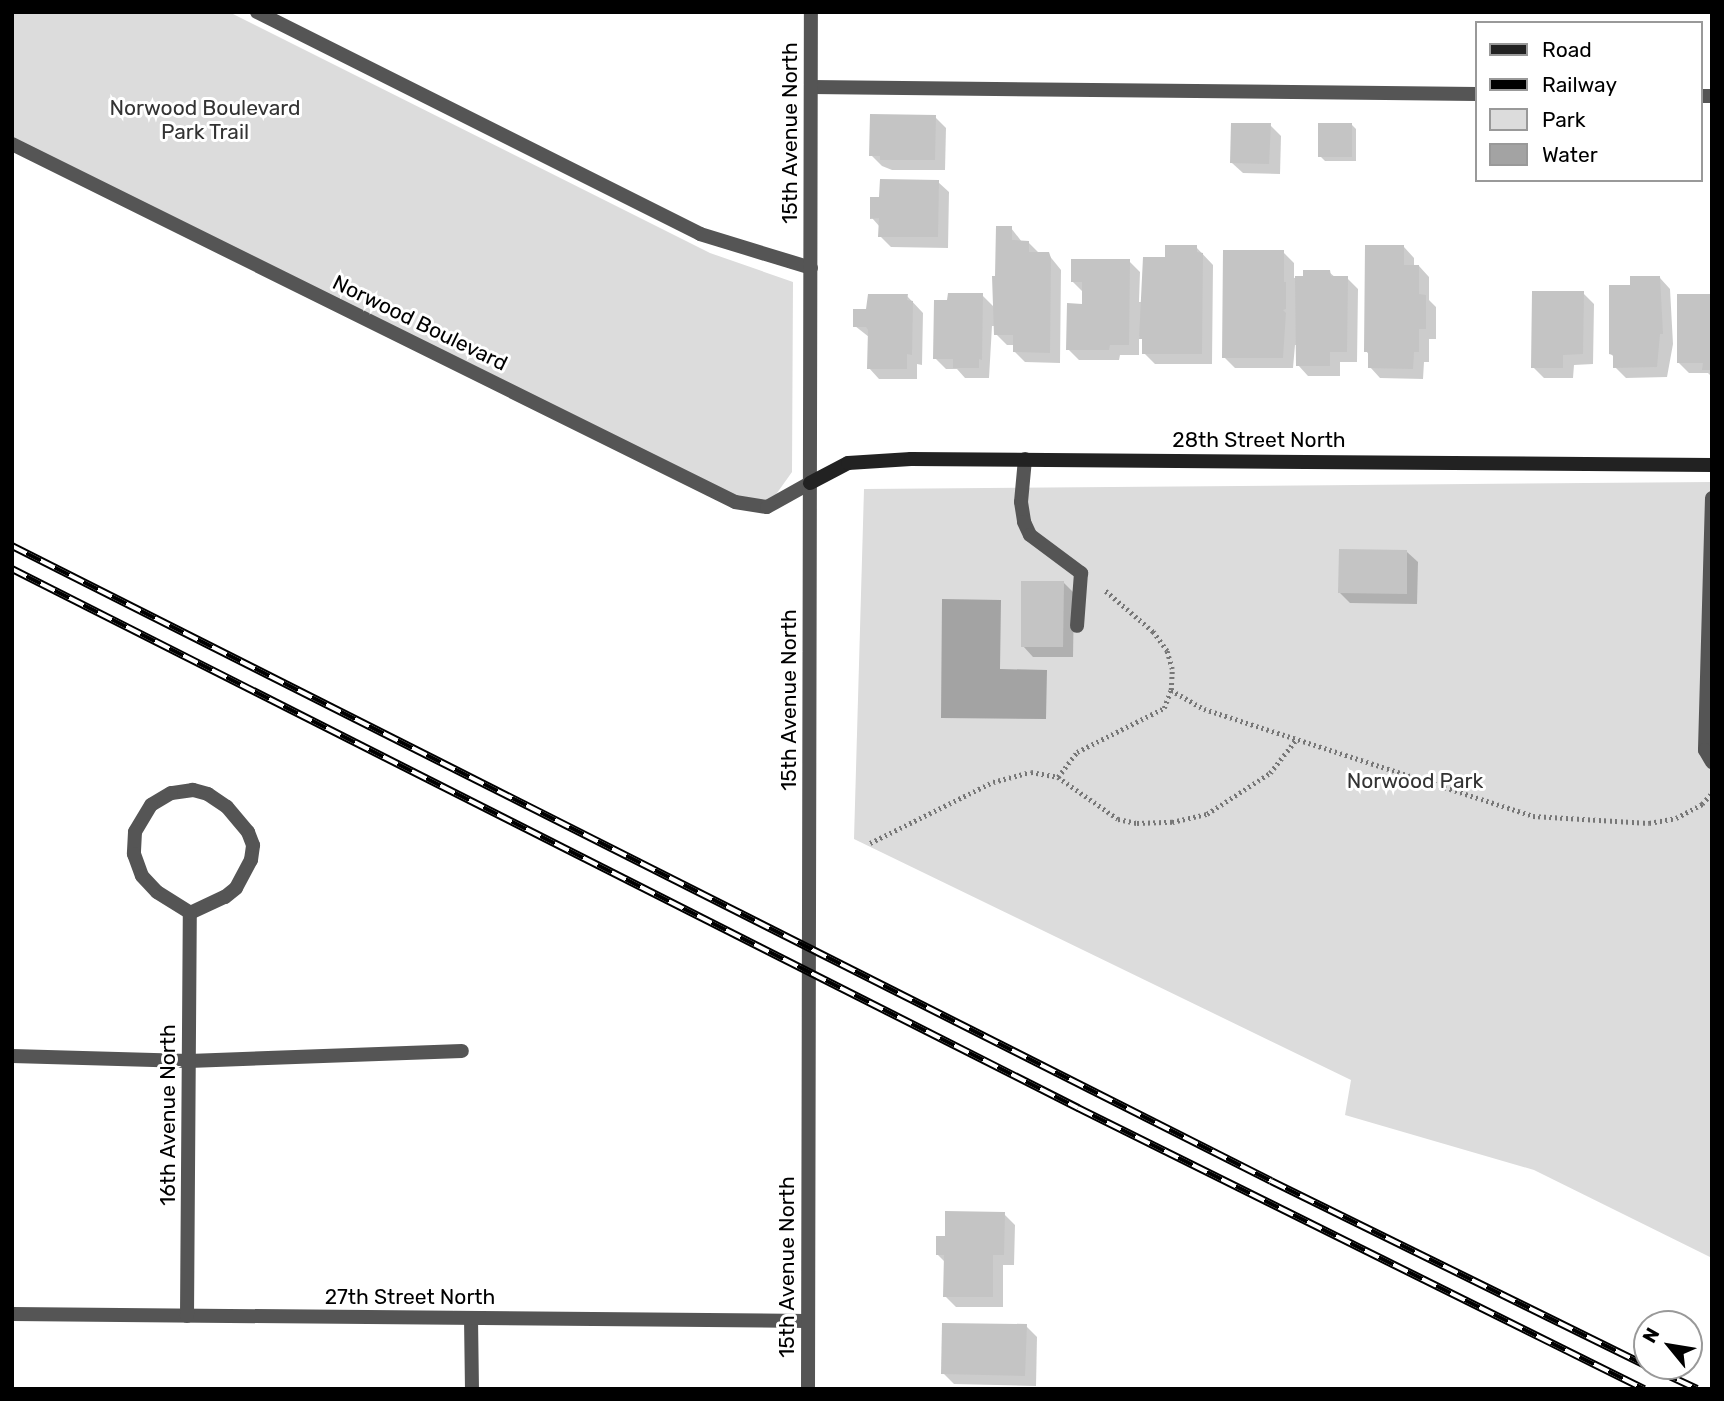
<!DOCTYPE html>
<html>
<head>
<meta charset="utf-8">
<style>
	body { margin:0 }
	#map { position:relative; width:1724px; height:1401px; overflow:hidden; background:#fff; font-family:Rubik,sans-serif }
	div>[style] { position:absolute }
	.green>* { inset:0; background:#dcdcdc }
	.water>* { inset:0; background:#a3a3a3 }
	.shadow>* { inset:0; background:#0003 }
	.building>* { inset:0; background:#c4c4c4 }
	.path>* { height:4.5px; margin-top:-2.25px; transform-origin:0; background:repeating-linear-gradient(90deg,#777 0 2px,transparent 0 5.5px) }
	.lane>* { height:14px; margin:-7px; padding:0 7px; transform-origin:7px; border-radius:7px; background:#555 }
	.street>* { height:14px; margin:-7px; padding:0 7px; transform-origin:7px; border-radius:7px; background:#555 }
	.secondary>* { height:14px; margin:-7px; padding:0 7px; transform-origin:7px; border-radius:7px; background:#222 }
	.rail>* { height:8px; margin-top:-4px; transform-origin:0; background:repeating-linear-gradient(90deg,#fff 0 16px,#000 0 32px); box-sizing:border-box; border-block:2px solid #000 }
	span { translate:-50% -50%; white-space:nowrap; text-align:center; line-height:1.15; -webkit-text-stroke:6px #fff; paint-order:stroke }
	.park-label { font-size:21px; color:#333 }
	.street-label { font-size:21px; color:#000 }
	.frame { position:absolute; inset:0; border:14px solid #000; pointer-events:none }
	.legend { position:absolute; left:1475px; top:21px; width:228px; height:161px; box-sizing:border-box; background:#fff; border:2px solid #999; margin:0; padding:9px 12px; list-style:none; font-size:21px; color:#000 }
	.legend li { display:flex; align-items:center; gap:14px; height:35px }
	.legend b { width:35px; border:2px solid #999 }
	.north { position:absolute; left:1633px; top:1310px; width:70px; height:70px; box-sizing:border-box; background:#fff; border:2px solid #999; border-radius:50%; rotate:300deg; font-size:19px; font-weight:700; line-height:28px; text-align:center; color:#000 }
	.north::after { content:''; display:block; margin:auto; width:24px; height:32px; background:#000; clip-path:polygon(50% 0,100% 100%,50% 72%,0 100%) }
</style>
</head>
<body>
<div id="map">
	<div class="green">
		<div style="clip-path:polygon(12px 12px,229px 12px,710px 253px,793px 282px,792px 472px,767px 507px,735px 502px,12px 144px)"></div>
		<div style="clip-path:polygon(1712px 482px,1712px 1258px,1534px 1170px,1345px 1115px,1351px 1080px,854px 839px,864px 489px)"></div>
	</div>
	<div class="water">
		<div style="clip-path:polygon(942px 599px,1001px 600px,1000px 669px,1047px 670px,1046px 719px,941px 718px)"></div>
	</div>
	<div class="shadow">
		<div style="clip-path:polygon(935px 117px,946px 128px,945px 170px,892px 170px,882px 166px,871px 155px)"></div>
		<div style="clip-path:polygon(1351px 124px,1356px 129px,1356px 161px,1325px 161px,1320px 156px)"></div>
		<div style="clip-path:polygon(1270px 125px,1281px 136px,1280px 174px,1243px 173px,1232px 163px)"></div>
		<div style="clip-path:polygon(938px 182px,949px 192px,948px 248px,891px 247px,880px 236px,880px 227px,872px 218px,881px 199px)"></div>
		<div style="clip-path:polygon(1011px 228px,1022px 242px,1028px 242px,1040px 254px,1048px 254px,1061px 270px,1060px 363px,1025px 362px,1015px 352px,1015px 345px,1007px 345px,996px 334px,995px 326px,992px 326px,989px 378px,965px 378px,957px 369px,946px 369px,935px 358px,949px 301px,982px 295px,995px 308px,996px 277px)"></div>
		<div style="clip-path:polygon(1196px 247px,1213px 265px,1212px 364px,1155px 364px,1144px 353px,1144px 341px,1139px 336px,1139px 355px,1120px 355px,1119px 360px,1079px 360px,1068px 349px,1083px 305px,1083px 292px,1072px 281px,1129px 261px,1140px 272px,1139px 302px,1142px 302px,1167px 259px)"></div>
		<div style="clip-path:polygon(1404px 247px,1414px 258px,1414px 266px,1419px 266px,1429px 277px,1429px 300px,1436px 307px,1436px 339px,1429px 339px,1429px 362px,1424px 362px,1423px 379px,1380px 378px,1370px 367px,1370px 356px,1366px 351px)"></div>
		<div style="clip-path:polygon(1283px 252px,1294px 263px,1294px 278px,1329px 272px,1336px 278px,1347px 278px,1358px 289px,1357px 362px,1340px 362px,1340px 376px,1308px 376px,1298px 365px,1297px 345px,1295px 345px,1293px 368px,1235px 368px,1224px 357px)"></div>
		<div style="clip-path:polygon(1660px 278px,1670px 289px,1673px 344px,1667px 377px,1626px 378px,1615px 367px,1615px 358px,1611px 354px,1632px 287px)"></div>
		<div style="clip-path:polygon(1583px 293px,1594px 304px,1593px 364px,1574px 365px,1573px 378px,1544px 378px,1533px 367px)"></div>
		<div style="clip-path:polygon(907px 296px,923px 313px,922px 365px,917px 364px,917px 379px,879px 379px,869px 368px,869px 337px,855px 326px,868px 310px)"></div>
		<div style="clip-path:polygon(1712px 296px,1712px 377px,1708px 373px,1689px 373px,1678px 362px)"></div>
		<div style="clip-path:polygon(1407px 552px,1418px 562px,1417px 604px,1350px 603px,1339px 592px)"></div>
		<div style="clip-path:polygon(1063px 582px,1074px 593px,1073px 657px,1033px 657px,1023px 646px)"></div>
		<div style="clip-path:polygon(1004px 1214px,1015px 1225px,1014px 1265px,1003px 1265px,1003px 1307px,956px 1307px,945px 1296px,946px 1263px,937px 1254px)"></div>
		<div style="clip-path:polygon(1026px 1326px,1037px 1337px,1036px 1386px,954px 1384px,943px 1373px)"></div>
	</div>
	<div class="building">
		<div style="clip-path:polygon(870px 114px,936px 115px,935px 160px,880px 160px,880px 156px,869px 156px)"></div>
		<div style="clip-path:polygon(1231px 123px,1271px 123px,1269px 164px,1230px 163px)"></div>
		<div style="clip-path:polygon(1318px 123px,1352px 123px,1352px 157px,1318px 157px)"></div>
		<div style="clip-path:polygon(880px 179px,939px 180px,938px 237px,878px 237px,879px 218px,870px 219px,870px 197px,879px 197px)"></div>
		<div style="clip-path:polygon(996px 226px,1012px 226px,1012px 240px,1029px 241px,1029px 252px,1049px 252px,1051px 258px,1050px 353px,1013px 352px,1013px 335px,994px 335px,992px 276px,995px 276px)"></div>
		<div style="clip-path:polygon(1165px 245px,1197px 245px,1197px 252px,1203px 253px,1202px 354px,1142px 354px,1142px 339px,1139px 339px,1143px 257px,1165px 257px)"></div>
		<div style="clip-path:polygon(1365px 245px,1404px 245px,1404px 265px,1419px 265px,1419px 294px,1426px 295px,1426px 329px,1419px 329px,1419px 352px,1414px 352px,1413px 369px,1368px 368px,1368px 352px,1364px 352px)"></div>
		<div style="clip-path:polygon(1223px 250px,1284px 250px,1284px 282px,1286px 282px,1286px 309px,1283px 310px,1286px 313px,1283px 358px,1222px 358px)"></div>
		<div style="clip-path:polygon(1071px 259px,1130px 259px,1129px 345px,1110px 345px,1109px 350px,1066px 350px,1067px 303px,1082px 304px,1082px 282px,1071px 282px)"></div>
		<div style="clip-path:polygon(1303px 270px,1330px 270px,1331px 276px,1348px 276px,1347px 352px,1330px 352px,1330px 366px,1296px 366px,1295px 276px,1303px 276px)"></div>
		<div style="clip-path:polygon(1630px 276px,1660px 276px,1663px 334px,1660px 334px,1657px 367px,1613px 368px,1613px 355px,1609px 354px,1609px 285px,1630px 285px)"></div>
		<div style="clip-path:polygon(1532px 291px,1584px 291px,1583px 354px,1563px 355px,1563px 368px,1531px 368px)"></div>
		<div style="clip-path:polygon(948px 293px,983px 293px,982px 360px,979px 359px,979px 368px,953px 368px,953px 359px,933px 359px,934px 300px,947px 300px)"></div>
		<div style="clip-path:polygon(868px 294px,908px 294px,907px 300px,913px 301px,912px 355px,907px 354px,907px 369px,867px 369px,868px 330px,866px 327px,853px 327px,853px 309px,866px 309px)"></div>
		<div style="clip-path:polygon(1677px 294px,1712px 294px,1712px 370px,1702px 370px,1703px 363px,1677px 363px)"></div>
		<div style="clip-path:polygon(1339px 549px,1407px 550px,1407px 594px,1338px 593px)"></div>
		<div style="clip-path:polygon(1021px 581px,1064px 581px,1063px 647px,1021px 647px)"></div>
		<div style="clip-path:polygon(945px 1211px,1005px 1212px,1004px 1255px,993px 1255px,993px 1297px,943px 1297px,944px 1255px,936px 1255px,936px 1236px,945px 1236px)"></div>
		<div style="clip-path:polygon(942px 1323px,1027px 1324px,1025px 1376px,941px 1374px)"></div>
	</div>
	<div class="path">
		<div style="left:1171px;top:690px;width:38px;rotate:30deg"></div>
		<div style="left:1204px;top:709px;width:346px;rotate:18deg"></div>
		<div style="left:1533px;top:816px;width:116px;rotate:3.5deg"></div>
		<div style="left:1649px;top:823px;width:27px;rotate:-10deg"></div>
		<div style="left:1676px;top:818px;width:30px;rotate:-28deg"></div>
		<div style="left:1702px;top:804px;width:15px;rotate:-48deg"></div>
		<div style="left:1058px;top:777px;width:31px;rotate:-53deg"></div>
		<div style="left:1077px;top:752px;width:97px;rotate:-26.8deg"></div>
		<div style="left:1164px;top:708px;width:19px;rotate:-69deg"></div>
		<div style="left:1171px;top:690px;width:21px;rotate:-87deg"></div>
		<div style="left:1172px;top:669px;width:19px;rotate:-106deg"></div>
		<div style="left:1167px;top:651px;width:24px;rotate:-126deg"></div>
		<div style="left:1153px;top:632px;width:65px;rotate:-139.4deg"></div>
		<div style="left:870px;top:843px;width:137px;rotate:-26.4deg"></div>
		<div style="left:993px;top:782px;width:39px;rotate:-15deg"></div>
		<div style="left:1031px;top:772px;width:27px;rotate:10deg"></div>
		<div style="left:1058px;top:777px;width:73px;rotate:35deg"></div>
		<div style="left:1118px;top:819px;width:19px;rotate:12deg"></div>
		<div style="left:1137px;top:823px;width:35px;rotate:-2deg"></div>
		<div style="left:1172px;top:822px;width:36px;rotate:-13deg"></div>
		<div style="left:1207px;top:814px;width:75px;rotate:-33.1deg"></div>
		<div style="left:1270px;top:773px;width:41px;rotate:-52deg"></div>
	</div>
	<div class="lane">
		<div style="left:811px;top:87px;width:666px;rotate:0.6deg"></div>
		<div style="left:1701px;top:96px;width:11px"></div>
		<div style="left:1025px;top:459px;width:43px;rotate:95.3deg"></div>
		<div style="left:1021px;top:502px;width:20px;rotate:81deg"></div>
		<div style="left:1024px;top:522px;width:14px;rotate:65deg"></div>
		<div style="left:1030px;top:535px;width:64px;rotate:36.7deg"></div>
		<div style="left:1081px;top:573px;width:53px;rotate:94.3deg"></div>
		<div style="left:1712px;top:498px;width:252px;rotate:91.6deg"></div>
		<div style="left:1705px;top:750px;width:14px;rotate:60deg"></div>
		<div style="left:12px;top:1056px;width:177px;rotate:1.6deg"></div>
		<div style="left:189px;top:1061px;width:273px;rotate:-2.1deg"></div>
		<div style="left:471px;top:1318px;width:71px;rotate:89.2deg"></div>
	</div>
	<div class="street">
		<div style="left:257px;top:12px;width:496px;rotate:26.6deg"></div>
		<div style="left:700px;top:234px;width:116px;rotate:17deg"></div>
		<div style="left:12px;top:144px;width:807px;rotate:26.34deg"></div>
		<div style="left:735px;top:502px;width:32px;rotate:9deg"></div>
		<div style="left:767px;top:507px;width:49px;rotate:-29.2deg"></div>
		<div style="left:12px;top:1314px;width:796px;rotate:0.5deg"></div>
		<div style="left:187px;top:1316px;width:403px;rotate:-89.6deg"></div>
		<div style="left:190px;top:913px;width:38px;rotate:-25deg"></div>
		<div style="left:225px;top:897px;width:14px;rotate:-39deg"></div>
		<div style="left:236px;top:888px;width:32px;rotate:-62deg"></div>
		<div style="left:251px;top:860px;width:15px;rotate:-82deg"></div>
		<div style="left:253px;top:845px;width:14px;rotate:-111deg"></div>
		<div style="left:248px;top:832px;width:33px;rotate:-130deg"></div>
		<div style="left:227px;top:807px;width:23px;rotate:-146deg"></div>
		<div style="left:208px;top:794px;width:16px;rotate:-165deg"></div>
		<div style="left:193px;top:790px;width:22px;rotate:172deg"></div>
		<div style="left:171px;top:793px;width:23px;rotate:149deg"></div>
		<div style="left:151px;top:805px;width:31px;rotate:121deg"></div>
		<div style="left:135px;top:832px;width:22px;rotate:93deg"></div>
		<div style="left:134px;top:854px;width:23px;rotate:70deg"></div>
		<div style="left:142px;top:876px;width:22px;rotate:47deg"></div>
		<div style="left:157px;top:892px;width:39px;rotate:32deg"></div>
		<div style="left:808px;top:1389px;width:1377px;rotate:-89.88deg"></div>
	</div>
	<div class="secondary">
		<div style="left:810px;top:483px;width:43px;rotate:-27.8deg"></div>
		<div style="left:848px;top:463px;width:63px;rotate:-3.6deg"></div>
		<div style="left:911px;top:459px;width:801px;rotate:0.43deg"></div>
	</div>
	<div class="rail">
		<div style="left:12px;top:546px;width:1410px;rotate:26.76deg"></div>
		<div style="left:1271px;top:1181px;width:419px;rotate:26.2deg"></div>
		<div style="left:12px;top:569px;width:1195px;rotate:26.82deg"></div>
		<div style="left:1078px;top:1108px;width:632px;rotate:26.4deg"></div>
		<div style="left:1648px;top:1366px;width:54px;rotate:25.1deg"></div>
	</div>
	<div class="park-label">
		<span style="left:205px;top:120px">Norwood Boulevard<br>Park Trail</span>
		<span style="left:1415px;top:781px">Norwood Park</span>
	</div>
	<div class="street-label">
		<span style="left:790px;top:133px;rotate:-90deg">15th Avenue North</span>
		<span style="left:420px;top:323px;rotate:26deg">Norwood Boulevard</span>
		<span style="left:1259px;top:440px">28th Street North</span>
		<span style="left:789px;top:700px;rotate:-90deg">15th Avenue North</span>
		<span style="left:168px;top:1115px;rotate:-90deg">16th Avenue North</span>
		<span style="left:787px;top:1267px;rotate:-90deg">15th Avenue North</span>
		<span style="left:410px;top:1297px">27th Street North</span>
	</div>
	<div class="frame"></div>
	<ul class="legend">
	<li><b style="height:9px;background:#222"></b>Road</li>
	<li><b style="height:9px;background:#000"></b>Railway</li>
	<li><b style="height:19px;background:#dcdcdc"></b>Park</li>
	<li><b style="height:19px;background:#a3a3a3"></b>Water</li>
	</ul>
	<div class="north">N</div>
</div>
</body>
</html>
